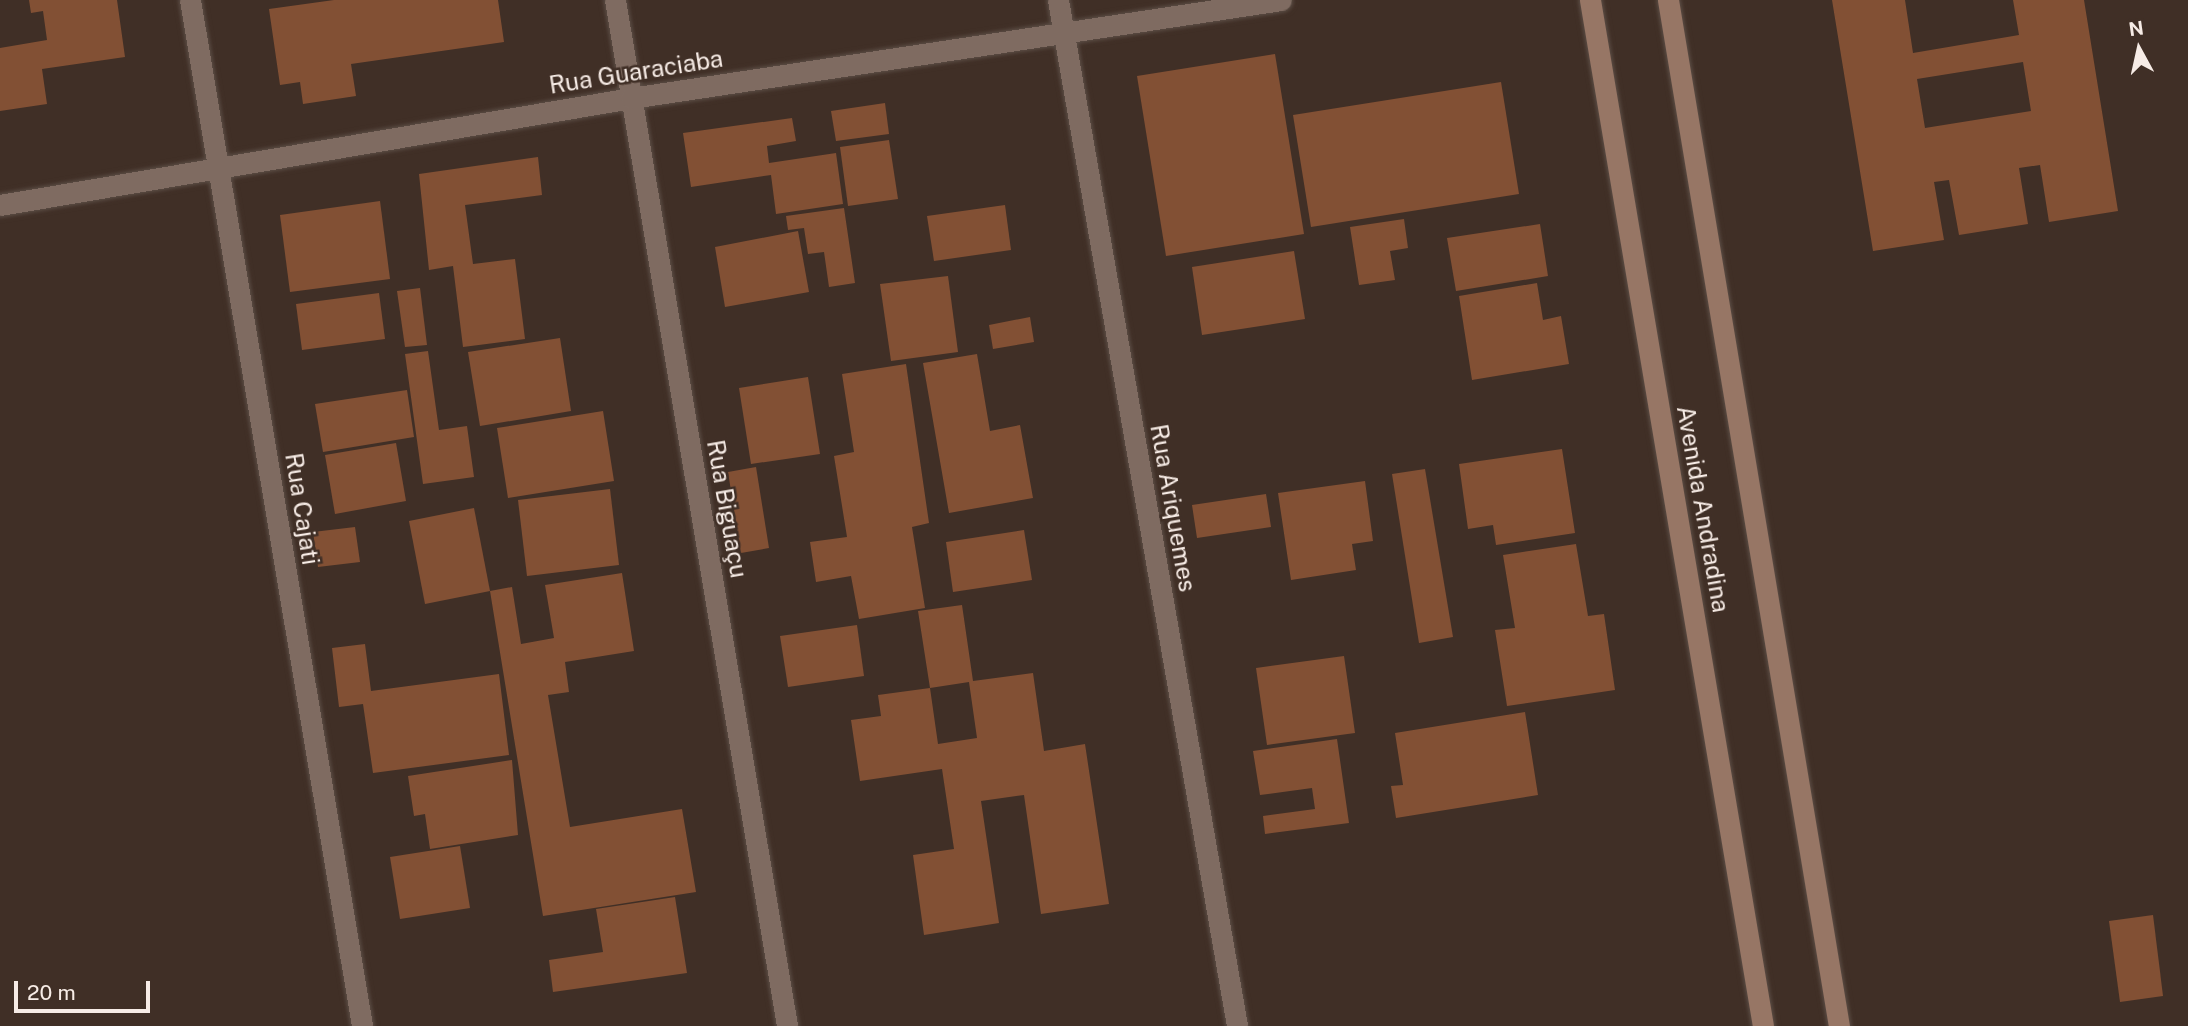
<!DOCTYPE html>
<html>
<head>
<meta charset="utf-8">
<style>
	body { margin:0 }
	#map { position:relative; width:2188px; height:1026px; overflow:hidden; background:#402f26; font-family:"Public Sans",sans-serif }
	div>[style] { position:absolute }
	.building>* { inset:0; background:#825034 }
	.roads { filter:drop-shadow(0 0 2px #5c4e46) drop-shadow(0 0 2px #5c4e46) }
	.minor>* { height:21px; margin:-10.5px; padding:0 10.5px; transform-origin:10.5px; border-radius:10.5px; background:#7f6b61 }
	.secondary>* { height:21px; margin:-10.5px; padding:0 10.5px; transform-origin:10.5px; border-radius:10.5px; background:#977665 }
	span { translate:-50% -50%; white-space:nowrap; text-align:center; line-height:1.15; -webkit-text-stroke:5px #402f26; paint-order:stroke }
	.street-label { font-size:24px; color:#f7ece6 }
	.north { position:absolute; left:2104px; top:14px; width:70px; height:70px; -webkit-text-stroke:5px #402f26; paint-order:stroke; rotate:352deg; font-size:19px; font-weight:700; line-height:28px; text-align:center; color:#f7ece6 }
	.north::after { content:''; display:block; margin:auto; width:24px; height:32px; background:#f7ece6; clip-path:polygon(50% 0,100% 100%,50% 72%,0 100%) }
	.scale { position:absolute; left:14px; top:981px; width:136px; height:32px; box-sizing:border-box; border:4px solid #f7ece6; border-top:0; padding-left:9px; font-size:21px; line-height:24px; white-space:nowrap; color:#f7ece6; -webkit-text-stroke:5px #402f26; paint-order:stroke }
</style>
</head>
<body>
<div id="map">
	<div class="building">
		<div style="clip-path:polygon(29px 0,117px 0,125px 57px,42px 69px,47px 104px,0 111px,0 48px,47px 40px,43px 11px,31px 13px)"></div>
		<div style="clip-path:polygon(334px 0,498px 0,504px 42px,351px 64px,356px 96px,303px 104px,300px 82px,280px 85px,269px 9px)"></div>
		<div style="clip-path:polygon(evenodd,1832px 0,1905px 0,1913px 53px,2019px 35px,2013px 0,2084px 0,2118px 211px,2049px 222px,2040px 165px,2019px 168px,2028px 224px,1959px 235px,1949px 180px,1934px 182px,1944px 240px,1873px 251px,1832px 0,2023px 62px,2031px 111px,1925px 128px,1917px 79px,2023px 62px)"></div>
		<div style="clip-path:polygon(1275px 54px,1304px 234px,1166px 256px,1137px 76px)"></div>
		<div style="clip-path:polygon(1501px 82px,1519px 194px,1311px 227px,1293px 115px)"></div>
		<div style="clip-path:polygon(885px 103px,889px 134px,836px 141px,831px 111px)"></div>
		<div style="clip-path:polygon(792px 118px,796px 141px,767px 146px,769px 163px,836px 153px,843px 204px,776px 214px,771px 175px,691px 187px,683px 133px)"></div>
		<div style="clip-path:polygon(889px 140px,898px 199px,848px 206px,840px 147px)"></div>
		<div style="clip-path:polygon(538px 157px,542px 195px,465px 205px,473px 264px,515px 259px,525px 339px,463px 347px,453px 266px,429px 270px,419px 174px)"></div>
		<div style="clip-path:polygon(380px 201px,390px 279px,290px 292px,280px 215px)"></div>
		<div style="clip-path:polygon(1005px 205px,1011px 250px,934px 261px,927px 216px)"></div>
		<div style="clip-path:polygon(844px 208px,855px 283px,829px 287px,824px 252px,808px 254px,804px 228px,788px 230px,786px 216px)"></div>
		<div style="clip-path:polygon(1404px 219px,1408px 248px,1390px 251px,1395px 280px,1359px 285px,1350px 227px)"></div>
		<div style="clip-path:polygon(1540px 224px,1548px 276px,1456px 291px,1447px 238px)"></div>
		<div style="clip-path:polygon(798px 231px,809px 292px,725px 307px,715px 247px)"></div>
		<div style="clip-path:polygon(1294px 251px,1305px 319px,1202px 335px,1192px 267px)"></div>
		<div style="clip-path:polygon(948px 276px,958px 352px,891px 361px,880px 284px)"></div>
		<div style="clip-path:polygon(1537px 283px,1543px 320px,1561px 316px,1569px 364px,1472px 380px,1459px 296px)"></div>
		<div style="clip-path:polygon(420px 288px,427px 345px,405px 347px,397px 291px)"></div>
		<div style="clip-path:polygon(379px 293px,385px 339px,302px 350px,296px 304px)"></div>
		<div style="clip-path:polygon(1030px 317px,1034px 342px,993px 349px,989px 325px)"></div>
		<div style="clip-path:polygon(560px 338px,571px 411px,480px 426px,468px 352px)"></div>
		<div style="clip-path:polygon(428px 351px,439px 430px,467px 426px,474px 477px,423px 484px,405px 354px)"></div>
		<div style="clip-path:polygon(977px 354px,990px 431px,1020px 425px,1033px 498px,949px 513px,923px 363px)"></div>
		<div style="clip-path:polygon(906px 364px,929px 523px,912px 527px,925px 608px,859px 619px,851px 576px,816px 582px,810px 542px,847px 537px,834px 456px,854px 452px,842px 374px)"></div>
		<div style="clip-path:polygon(808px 377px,820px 454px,751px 464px,739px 388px)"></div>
		<div style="clip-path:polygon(407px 390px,414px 437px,323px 452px,315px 404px)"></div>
		<div style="clip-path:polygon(603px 411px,614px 481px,508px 498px,497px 428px)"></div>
		<div style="clip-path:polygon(396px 443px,406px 501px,335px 514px,325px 455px)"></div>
		<div style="clip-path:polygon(1562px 449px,1575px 533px,1496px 545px,1493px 525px,1468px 529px,1459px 464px)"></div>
		<div style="clip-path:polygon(756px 467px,769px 548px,741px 553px,728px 472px)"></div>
		<div style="clip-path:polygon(1425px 469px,1453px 637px,1419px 643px,1392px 474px)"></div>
		<div style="clip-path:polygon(1365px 481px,1373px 541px,1352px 544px,1356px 570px,1291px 580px,1278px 493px)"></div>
		<div style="clip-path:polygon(610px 489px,619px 565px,527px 576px,518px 500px)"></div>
		<div style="clip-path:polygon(1266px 494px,1271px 527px,1197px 538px,1192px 505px)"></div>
		<div style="clip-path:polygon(474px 508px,490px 591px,425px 604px,409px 521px)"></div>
		<div style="clip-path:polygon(355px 527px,360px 562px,318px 567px,313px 532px)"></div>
		<div style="clip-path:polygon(1024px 530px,1032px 580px,953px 592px,946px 542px)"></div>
		<div style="clip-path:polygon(1576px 544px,1588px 616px,1604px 614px,1615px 690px,1507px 706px,1495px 630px,1515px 628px,1503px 555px)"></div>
		<div style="clip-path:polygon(622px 573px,634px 651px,565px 662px,569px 692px,548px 695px,570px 827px,682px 809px,696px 892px,543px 916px,490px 591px,512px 587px,521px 644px,554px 638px,545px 585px)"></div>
		<div style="clip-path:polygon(962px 605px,973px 681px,1033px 673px,1044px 751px,1085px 744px,1109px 904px,1041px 914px,1024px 795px,981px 801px,999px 923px,924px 935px,913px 855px,954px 849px,942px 769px,860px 781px,851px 720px,881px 716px,878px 695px,930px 688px,938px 744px,977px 738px,969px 682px,930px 688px,918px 611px)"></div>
		<div style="clip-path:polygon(857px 625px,864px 676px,788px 687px,780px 636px)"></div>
		<div style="clip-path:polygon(365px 644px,371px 691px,499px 674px,509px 755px,373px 773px,363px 704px,339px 707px,332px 648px)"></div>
		<div style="clip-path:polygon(1344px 656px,1355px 733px,1267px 745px,1256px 668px)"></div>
		<div style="clip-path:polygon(1525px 712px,1538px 795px,1396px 818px,1391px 786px,1403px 785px,1395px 733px)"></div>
		<div style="clip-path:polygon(1337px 739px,1349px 823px,1265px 834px,1263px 816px,1315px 809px,1312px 788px,1260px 795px,1253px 751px)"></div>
		<div style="clip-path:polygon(512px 760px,518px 835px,430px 849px,425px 814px,414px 816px,408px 776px)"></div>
		<div style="clip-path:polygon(460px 846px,470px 908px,400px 919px,390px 857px)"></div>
		<div style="clip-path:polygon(675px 897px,687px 973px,553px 992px,549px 960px,603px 952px,596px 909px)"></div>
		<div style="clip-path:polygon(2153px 915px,2163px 996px,2120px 1002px,2109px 921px)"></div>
	</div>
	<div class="roads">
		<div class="minor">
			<div style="left:190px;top:0;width:1040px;rotate:80.48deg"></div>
			<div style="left:615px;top:0;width:1040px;rotate:80.48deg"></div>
			<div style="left:1058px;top:0;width:1041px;rotate:80.1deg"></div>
			<div style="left:0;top:205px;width:640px;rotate:-9.62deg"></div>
			<div style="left:631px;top:98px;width:657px;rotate:-8.57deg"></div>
		</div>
		<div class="secondary">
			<div style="left:1590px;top:0;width:1040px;rotate:80.43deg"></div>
			<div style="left:1668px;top:0;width:1040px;rotate:80.54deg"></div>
		</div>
	</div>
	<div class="street-label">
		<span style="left:636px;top:72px;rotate:-9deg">Rua Guaraciaba</span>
		<span style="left:1173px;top:508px;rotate:80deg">Rua Ariquemes</span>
		<span style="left:302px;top:509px;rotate:81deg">Rua Cajati</span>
		<span style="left:727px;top:509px;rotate:80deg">Rua Biguaçu</span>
		<span style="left:1703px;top:509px;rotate:80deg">Avenida Andradina</span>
	</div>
	<div class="north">N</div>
	<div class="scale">20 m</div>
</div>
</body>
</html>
